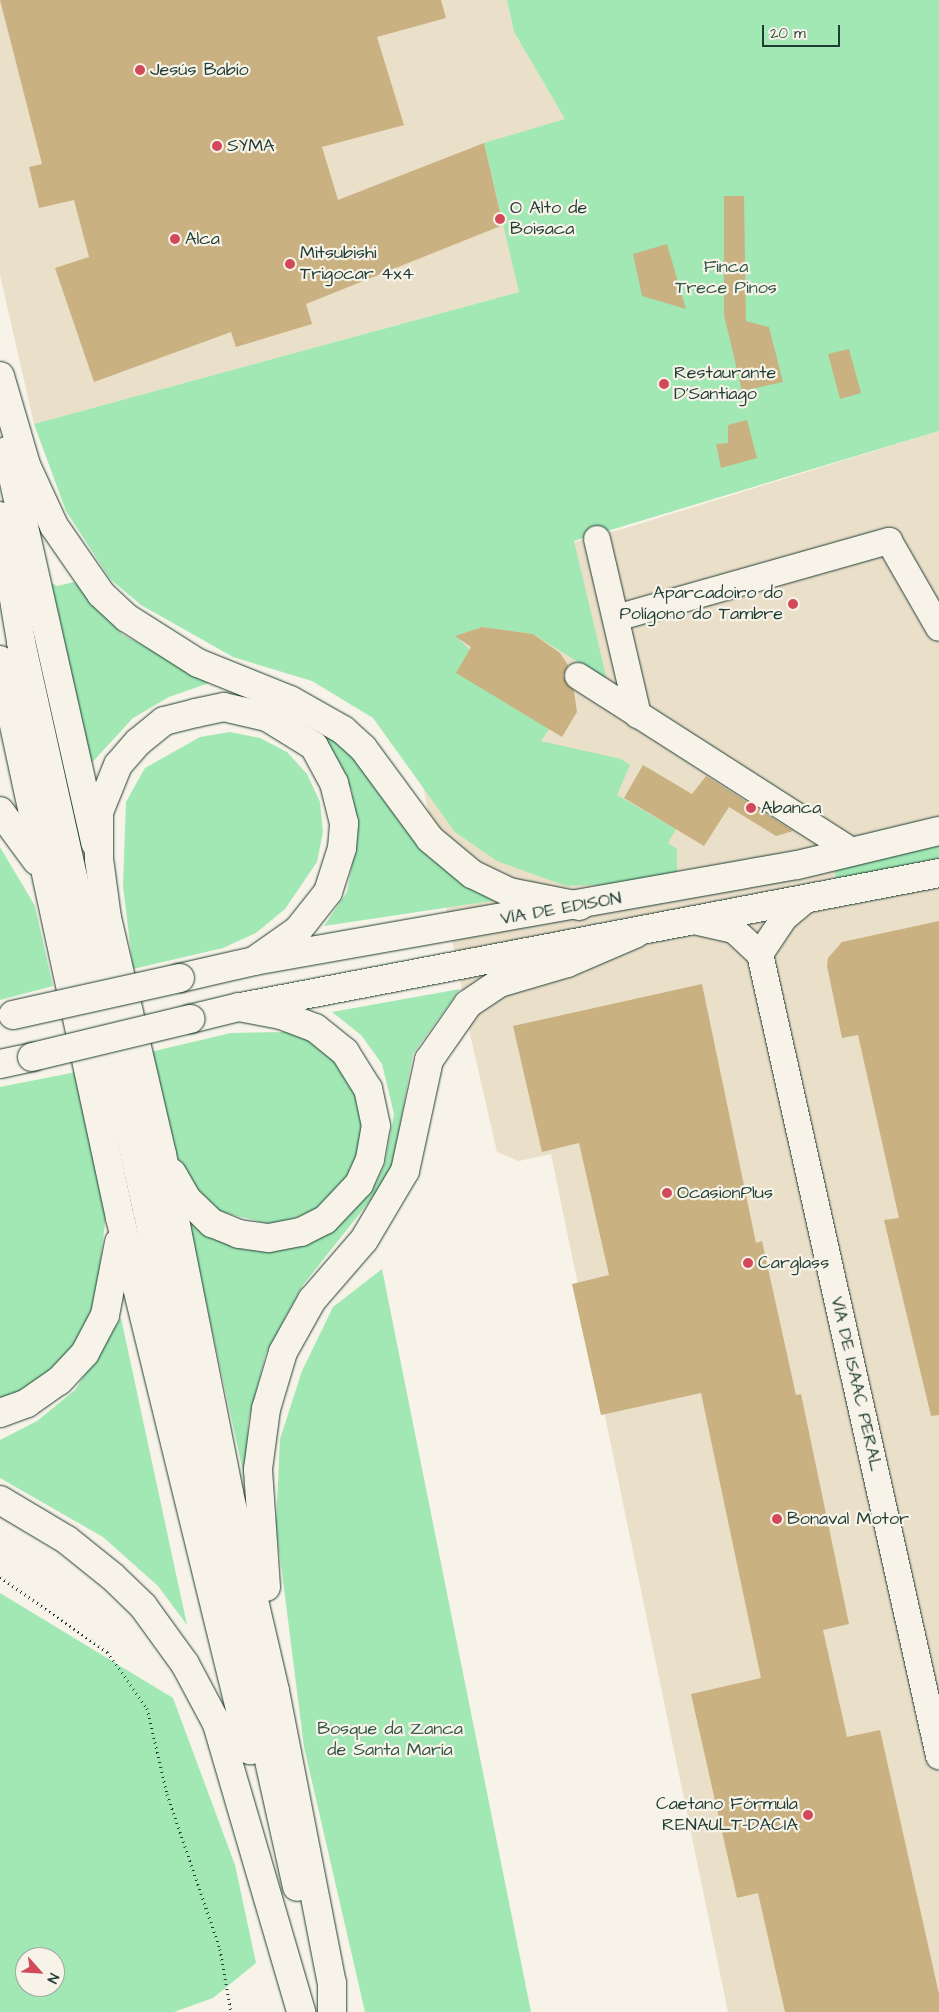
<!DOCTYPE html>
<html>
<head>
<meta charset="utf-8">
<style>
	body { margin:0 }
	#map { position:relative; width:939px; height:2012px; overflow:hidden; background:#f7f3e8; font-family:"Architects Daughter",sans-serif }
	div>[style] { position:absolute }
	.built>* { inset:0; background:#eadfc9 }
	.green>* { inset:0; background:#a2e8b5 }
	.building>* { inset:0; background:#cab181 }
	.path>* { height:3px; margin-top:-1.5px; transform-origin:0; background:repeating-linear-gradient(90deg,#1f3d34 0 1px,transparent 0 5px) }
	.roads { filter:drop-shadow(0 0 1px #1f3d34) drop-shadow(0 0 1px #1f3d34) }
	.minor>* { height:26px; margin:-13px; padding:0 13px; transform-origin:13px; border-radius:13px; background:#f7f3e8 }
	.major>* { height:28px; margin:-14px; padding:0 14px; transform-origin:14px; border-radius:14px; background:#f7f3e8 }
	.highway>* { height:28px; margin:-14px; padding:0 14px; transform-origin:14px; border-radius:14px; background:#f7f3e8 }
	.bridges { filter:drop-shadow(0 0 1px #1f3d34) drop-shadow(0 0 1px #1f3d34) }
	.highway-bridge>* { height:28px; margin:-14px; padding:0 14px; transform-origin:14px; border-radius:14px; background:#f7f3e8 }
	.dots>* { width:14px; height:14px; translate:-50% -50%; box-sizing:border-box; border:2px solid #f7f3e8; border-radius:50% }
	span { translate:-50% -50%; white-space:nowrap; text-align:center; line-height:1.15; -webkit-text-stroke:4.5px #f7f3e8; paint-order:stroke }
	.poi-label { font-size:18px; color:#1f3d34 }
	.left { translate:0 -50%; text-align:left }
	.right { translate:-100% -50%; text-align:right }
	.park-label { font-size:18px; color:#335747 }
	.street-label { font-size:18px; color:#1f3d34 }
	.north { position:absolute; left:15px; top:1947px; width:50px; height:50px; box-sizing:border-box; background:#f7f3e8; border:1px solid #a1aaa0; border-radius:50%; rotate:116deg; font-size:14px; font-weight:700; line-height:20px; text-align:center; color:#1f3d34 }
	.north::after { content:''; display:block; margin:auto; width:18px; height:22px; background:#d1495b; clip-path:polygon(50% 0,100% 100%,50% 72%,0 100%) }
	.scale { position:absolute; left:762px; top:25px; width:78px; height:22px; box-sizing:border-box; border:2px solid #1f3d34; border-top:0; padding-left:6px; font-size:15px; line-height:18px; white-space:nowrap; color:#1f3d34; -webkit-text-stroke:4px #f7f3e8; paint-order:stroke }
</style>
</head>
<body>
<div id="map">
	<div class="built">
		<div style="clip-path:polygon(0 0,507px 0,514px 32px,565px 119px,519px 292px,34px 424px,0 275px)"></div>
		<div style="clip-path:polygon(939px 431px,939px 2012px,728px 2012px,551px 1154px,519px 1161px,497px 1152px,470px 1034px,387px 594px,629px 527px)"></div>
	</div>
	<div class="green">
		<div style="clip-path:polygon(507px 0,939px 0,939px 431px,574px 541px,607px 680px,533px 634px,482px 627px,456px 636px,549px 729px,541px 741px,621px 759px,630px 765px,617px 795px,676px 829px,668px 843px,677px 849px,677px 872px,620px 884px,566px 886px,497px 861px,455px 832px,373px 718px,312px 681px,233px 657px,141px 605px,110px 579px,66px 511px,34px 424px,519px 292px,484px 143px,565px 119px,514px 32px)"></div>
		<div style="clip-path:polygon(50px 582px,57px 586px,74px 582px,123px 635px,212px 682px,169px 697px,133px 718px,87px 768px)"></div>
		<div style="clip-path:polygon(311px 720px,357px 753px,504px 899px,324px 926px,347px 892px,358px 832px,352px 791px)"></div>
		<div style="clip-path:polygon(230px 732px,260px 738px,287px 752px,307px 774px,320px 802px,323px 832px,317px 862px,285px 909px,256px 933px,223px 948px,133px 969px,123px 886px,126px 802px,145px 768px,200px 737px)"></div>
		<div style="clip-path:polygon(939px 846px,939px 858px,836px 880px,835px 869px)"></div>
		<div style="clip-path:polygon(0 847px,35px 906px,53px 986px,0 1000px)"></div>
		<div style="clip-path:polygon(460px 989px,413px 1054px,393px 1163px,380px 1188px,303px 1285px,266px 1353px,248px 1422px,247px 1490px,188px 1219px,205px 1230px,338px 1225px,377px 1181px,385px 1163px,394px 1114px,382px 1064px,361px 1035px,332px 1012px)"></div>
		<div style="clip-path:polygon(286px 1032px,311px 1040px,340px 1062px,355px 1086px,366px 1119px,354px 1174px,316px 1211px,274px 1225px,221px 1212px,195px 1190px,179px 1162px,150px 1052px,231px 1033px)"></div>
		<div style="clip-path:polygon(81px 1071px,108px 1197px,95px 1309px,64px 1364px,23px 1392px,0 1400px,0 1087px)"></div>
		<div style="clip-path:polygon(382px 1269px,531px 2012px,365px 2012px,304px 1747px,276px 1525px,280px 1439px,302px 1371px,333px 1307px)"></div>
		<div style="clip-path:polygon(121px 1318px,187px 1625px,158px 1586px,103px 1537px,0 1478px,0 1440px,37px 1421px,75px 1390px)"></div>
		<div style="clip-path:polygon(evenodd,0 1593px,173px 1698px,235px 1865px,256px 1963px,213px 1998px,174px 2012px,0 2012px,0 1593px,25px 1957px,55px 1957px,55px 1987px,25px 1987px,25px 1957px)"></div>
	</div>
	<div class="building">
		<div style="clip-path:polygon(0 0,441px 0,446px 18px,377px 37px,404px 125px,322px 147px,338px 200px,484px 143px,503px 225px,306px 304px,312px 324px,236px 347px,231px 332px,94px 382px,55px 268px,89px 257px,74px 200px,39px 208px,29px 167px,42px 164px)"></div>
		<div style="clip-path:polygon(724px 196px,744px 196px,746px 321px,769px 327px,783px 382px,742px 391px,724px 315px)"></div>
		<div style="clip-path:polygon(667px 244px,686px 309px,642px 296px,633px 254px)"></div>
		<div style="clip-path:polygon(849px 349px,861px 393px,840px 399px,828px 354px)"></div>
		<div style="clip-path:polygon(747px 420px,757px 458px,721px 468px,716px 444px,728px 443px,728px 425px)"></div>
		<div style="clip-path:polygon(482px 627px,533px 634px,560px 653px,568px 665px,563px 676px,574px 691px,577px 712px,562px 737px,456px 673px,471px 647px,455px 636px)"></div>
		<div style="clip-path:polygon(643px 765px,692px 794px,706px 776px,793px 831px,776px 836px,729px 807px,704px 846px,624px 798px)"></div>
		<div style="clip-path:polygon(939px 921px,939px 1415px,931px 1416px,884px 1220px,899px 1218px,858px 1035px,842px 1038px,827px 966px,828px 958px,842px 942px)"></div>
		<div style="clip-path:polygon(702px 984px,756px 1243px,762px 1241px,796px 1395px,801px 1394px,849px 1624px,823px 1630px,847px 1737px,880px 1730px,939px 1994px,939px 2012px,785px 2012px,758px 1893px,737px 1898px,691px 1694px,761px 1678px,701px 1393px,601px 1415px,572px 1284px,609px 1275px,579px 1143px,542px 1152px,513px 1026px)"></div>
	</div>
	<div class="path">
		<div style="left:0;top:1577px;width:131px;rotate:35deg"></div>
		<div style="left:107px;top:1652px;width:69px;rotate:54.5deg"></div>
		<div style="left:147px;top:1708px;width:88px;rotate:76.9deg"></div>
		<div style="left:167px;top:1794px;width:164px;rotate:71.1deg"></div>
		<div style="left:220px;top:1949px;width:64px;rotate:80.1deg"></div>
	</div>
	<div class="roads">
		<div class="minor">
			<div style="left:597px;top:539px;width:181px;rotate:76.9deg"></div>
			<div style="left:616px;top:618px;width:284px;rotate:-15.8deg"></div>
			<div style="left:889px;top:541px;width:100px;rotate:60.1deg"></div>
			<div style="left:578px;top:676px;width:325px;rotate:32.6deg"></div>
			<div style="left:694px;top:921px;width:41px;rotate:12.7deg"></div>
			<div style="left:734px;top:930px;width:35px;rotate:43deg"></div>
			<div style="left:760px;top:954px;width:43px;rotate:-56.3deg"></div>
			<div style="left:784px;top:918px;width:26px;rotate:-40deg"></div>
			<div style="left:760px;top:954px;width:822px;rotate:77.42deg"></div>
		</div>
		<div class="major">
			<div style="left:0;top:376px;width:93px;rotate:73.7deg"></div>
			<div style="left:26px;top:465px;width:67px;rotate:65.3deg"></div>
			<div style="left:54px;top:526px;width:83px;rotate:55.3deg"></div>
			<div style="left:101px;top:594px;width:35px;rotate:43deg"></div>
			<div style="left:127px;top:618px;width:84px;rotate:32.4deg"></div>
			<div style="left:198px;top:663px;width:99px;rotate:21.9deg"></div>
			<div style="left:290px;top:700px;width:61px;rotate:29.5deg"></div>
			<div style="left:343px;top:730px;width:27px;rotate:42deg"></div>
			<div style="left:363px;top:748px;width:113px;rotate:53.6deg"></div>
			<div style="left:430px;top:839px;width:55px;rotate:39.8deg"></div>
			<div style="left:472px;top:874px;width:41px;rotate:25.9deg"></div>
			<div style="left:509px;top:892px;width:72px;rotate:11.2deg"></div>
			<div style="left:7px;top:451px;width:402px;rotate:77.3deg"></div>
			<div style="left:0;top:516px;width:128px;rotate:80.5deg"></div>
			<div style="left:254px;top:961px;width:551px;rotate:-10.03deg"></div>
			<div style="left:797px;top:865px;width:146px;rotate:-13.5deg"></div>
			<div style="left:246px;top:1006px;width:706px;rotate:-10.86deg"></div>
		</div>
		<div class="highway">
			<div style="left:21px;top:642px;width:1275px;rotate:77.5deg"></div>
			<div style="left:0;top:660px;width:571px;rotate:77.86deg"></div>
			<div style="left:120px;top:1218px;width:548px;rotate:76.27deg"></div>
			<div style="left:0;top:811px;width:62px;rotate:53.5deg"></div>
			<div style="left:180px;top:978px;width:76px;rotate:-12.9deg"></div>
			<div style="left:254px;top:961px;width:54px;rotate:-35.2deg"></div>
			<div style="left:298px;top:930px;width:48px;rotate:-51.7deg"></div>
			<div style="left:328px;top:892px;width:46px;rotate:-72.3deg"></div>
			<div style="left:342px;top:848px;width:25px;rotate:-85deg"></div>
			<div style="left:344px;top:823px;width:41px;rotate:-104deg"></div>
			<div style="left:334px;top:783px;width:42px;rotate:-118.4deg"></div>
			<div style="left:314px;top:746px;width:55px;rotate:-148.3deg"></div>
			<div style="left:267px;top:717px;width:44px;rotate:-166.9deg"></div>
			<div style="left:224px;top:707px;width:29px;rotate:168deg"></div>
			<div style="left:196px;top:713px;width:33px;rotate:166deg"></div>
			<div style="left:164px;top:721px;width:33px;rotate:141deg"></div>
			<div style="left:138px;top:742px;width:30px;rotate:131deg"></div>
			<div style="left:118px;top:765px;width:51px;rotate:112deg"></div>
			<div style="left:99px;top:812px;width:47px;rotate:90deg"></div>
			<div style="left:99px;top:859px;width:60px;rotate:82.3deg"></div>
			<div style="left:107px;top:918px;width:242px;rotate:76.9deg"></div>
			<div style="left:162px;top:1154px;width:346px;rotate:78.8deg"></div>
			<div style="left:229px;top:1493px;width:203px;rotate:76.9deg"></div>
			<div style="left:275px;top:1691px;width:298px;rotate:79deg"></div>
			<div style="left:332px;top:1983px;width:29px;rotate:90deg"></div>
			<div style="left:0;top:1064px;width:33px;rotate:-12deg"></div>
			<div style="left:172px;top:1173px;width:30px;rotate:60deg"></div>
			<div style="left:187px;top:1199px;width:35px;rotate:44deg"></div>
			<div style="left:212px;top:1223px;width:29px;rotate:22deg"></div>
			<div style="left:239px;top:1234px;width:30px;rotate:8deg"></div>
			<div style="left:269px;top:1238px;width:33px;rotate:-11deg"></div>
			<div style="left:301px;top:1232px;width:27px;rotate:-27deg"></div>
			<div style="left:325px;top:1220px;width:50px;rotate:-46.6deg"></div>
			<div style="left:359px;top:1184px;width:27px;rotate:-66deg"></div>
			<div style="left:370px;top:1159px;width:34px;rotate:-80deg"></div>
			<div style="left:376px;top:1126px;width:38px;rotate:-102deg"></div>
			<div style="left:368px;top:1089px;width:44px;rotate:-121.9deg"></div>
			<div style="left:345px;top:1052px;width:38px;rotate:-141deg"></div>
			<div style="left:315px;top:1028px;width:36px;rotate:-159deg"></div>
			<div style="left:281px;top:1015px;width:43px;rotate:-169.2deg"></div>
			<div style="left:239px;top:1007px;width:50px;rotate:166.2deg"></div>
			<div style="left:0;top:1413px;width:29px;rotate:-20deg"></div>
			<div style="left:27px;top:1403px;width:39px;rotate:-35deg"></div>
			<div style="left:59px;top:1381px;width:38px;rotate:-47deg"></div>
			<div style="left:85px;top:1353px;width:43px;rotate:-62.2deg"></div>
			<div style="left:105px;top:1315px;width:74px;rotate:-79.1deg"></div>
			<div style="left:0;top:1500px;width:78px;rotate:30.8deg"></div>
			<div style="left:67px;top:1540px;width:59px;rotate:38.8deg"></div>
			<div style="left:113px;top:1577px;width:42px;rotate:44deg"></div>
			<div style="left:143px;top:1606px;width:72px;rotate:54.1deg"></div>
			<div style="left:185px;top:1664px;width:68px;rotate:61.9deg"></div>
			<div style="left:217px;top:1724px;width:300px;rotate:73.7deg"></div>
			<div style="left:266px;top:1587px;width:118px;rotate:-93.9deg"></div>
			<div style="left:258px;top:1469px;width:61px;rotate:-82.4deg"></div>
			<div style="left:266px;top:1409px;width:59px;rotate:-73.4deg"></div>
			<div style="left:283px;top:1352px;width:60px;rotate:-60.9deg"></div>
			<div style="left:312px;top:1300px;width:79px;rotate:-49.1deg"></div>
			<div style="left:364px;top:1240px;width:80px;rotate:-59.3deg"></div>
			<div style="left:405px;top:1171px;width:114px;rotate:-77.8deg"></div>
			<div style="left:429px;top:1060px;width:68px;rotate:-55.1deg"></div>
			<div style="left:468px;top:1004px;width:37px;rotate:-34deg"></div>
			<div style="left:499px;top:983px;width:71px;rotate:-16.4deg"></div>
			<div style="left:567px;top:963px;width:74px;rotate:-23.1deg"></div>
		</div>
	</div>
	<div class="bridges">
		<div class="highway-bridge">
			<div style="left:13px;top:1015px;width:171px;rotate:-12.5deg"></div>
			<div style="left:32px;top:1057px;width:163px;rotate:-13.5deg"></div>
		</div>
	</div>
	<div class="dots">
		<div style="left:140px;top:70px;background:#d1495b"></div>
		<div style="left:217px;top:146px;background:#d1495b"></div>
		<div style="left:500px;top:219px;background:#d1495b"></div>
		<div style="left:175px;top:239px;background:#d1495b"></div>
		<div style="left:290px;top:264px;background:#d1495b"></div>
		<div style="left:664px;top:384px;background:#d1495b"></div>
		<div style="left:793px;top:604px;background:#d1495b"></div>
		<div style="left:751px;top:808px;background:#d1495b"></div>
		<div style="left:667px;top:1193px;background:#d1495b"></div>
		<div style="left:748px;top:1263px;background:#d1495b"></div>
		<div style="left:777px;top:1519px;background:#d1495b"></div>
		<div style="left:808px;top:1815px;background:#d1495b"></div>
	</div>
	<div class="poi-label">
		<span class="left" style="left:150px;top:70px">Jesús Babío</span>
		<span class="left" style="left:227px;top:146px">SYMA</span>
		<span class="left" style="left:510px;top:219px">O Alto de<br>Boisaca</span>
		<span class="left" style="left:185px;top:239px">Alca</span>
		<span class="left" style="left:300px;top:264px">Mitsubishi<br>Trigocar 4x4</span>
		<span class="left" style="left:674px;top:384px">Restaurante<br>D'Santiago</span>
		<span class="right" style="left:783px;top:604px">Aparcadoiro do<br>Polígono do Tambre</span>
		<span class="left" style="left:761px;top:808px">Abanca</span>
		<span class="left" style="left:677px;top:1193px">OcasionPlus</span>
		<span class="left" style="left:758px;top:1263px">Carglass</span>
		<span class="left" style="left:787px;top:1519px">Bonaval Motor</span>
		<span class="right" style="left:798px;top:1815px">Caetano Fórmula<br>RENAULT-DACIA</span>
	</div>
	<div class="park-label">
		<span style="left:726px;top:278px">Finca<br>Trece Pinos</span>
		<span style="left:390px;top:1740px">Bosque da Zanca<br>de Santa María</span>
	</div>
	<div class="street-label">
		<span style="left:561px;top:909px;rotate:-10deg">VÍA DE EDISON</span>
		<span style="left:856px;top:1384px;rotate:77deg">VÍA DE ISAAC PERAL</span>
	</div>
	<div class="north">N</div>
	<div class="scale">20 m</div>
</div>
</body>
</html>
